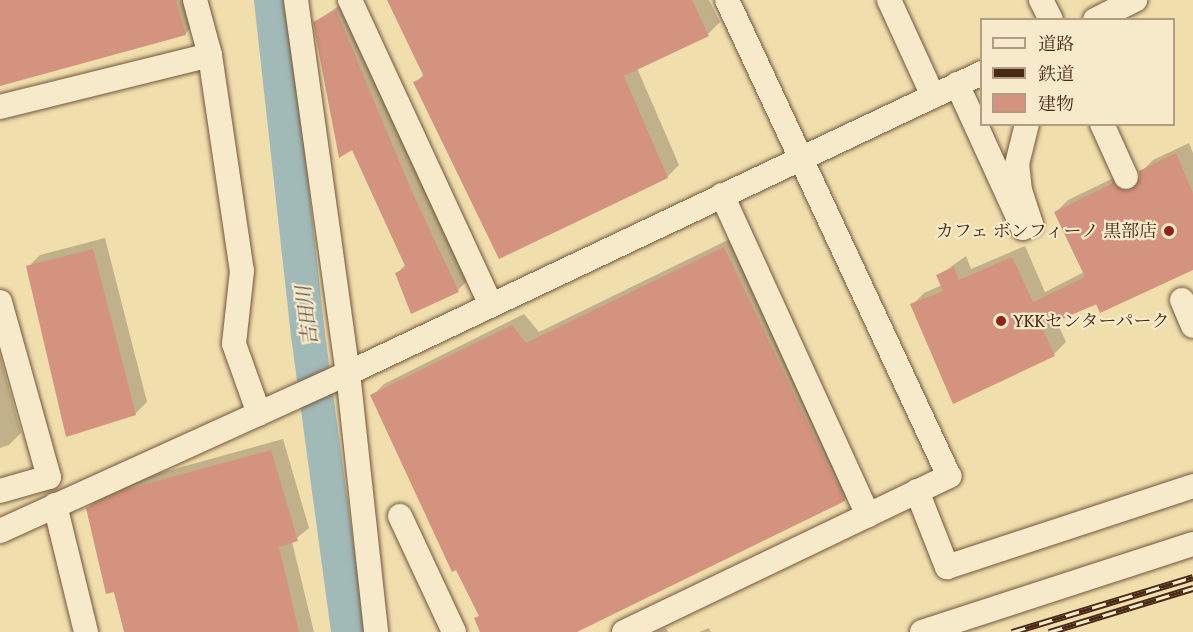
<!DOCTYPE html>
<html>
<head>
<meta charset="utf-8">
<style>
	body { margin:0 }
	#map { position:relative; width:1193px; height:632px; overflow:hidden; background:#f1dead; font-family:"Gentium Book Plus","Noto Serif JP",serif }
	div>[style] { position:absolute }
	.shadow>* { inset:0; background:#0003 }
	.river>* { height:34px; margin:-17px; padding:0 17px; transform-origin:17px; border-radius:17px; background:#a1b9b7 }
	.building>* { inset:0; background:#d4937e }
	.roads { filter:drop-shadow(0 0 2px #73563c) drop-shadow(0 0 2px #73563c) }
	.minor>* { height:24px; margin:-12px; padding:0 12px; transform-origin:12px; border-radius:12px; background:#f6eaca }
	.rail>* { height:7px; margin-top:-3.5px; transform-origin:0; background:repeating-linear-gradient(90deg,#f6eaca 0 14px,#492916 0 28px); box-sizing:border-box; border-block:2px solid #492916 }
	.dots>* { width:16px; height:16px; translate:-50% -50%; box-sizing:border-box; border:3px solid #f6eaca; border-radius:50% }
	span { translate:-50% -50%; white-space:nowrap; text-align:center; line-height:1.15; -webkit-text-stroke:4.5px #f6eaca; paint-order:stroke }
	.poi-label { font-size:18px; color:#492916 }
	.right { translate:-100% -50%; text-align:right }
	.left { translate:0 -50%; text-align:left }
	.water-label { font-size:20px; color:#5f4d3e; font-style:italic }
	.legend { position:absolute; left:980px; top:18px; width:195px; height:108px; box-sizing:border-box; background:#f6eaca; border:2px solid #b19d82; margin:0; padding:8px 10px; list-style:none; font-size:18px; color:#492916 }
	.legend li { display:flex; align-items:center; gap:12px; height:30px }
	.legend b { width:30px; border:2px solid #b19d82 }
</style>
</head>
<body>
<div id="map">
	<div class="shadow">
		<div style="clip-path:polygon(0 0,191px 0,197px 22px,185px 34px,0 85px)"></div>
		<div style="clip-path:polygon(389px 0,709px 0,720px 22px,708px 34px,637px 68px,679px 165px,667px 177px,415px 83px,424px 74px)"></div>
		<div style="clip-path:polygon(346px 1px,468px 280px,458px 290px,397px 273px,406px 264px,315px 22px)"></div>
		<div style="clip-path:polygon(1189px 143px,1193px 153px,1193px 268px,1056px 320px,1066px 342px,1054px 354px,912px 305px,924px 293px,942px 285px,938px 276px,966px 256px,971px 269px,1025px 246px,1045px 292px,1084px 272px,1056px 212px,1068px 200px,1126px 172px,1142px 179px,1141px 172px,1153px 160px)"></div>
		<div style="clip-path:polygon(736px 236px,856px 488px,845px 500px,574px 632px,482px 632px,476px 619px,480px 615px,372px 396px,384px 384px,524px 314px,539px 332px)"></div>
		<div style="clip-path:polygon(105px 238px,147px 402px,135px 414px,28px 267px,40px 255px)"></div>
		<div style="clip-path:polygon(0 355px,21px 433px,9px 445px,0 448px)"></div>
		<div style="clip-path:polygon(283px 439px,309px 528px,292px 542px,314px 632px,126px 632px,88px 508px,100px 496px,138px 479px)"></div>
		<div style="clip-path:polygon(666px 628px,668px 632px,656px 632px)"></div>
		<div style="clip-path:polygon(709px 628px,711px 632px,699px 632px)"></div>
	</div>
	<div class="river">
		<div style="left:271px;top:0;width:337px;rotate:83.7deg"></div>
		<div style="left:308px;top:335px;width:300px;rotate:82.3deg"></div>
	</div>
	<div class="building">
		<div style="clip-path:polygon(0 0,176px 0,186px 35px,0 86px)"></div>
		<div style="clip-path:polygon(387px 0,692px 0,709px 36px,624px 76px,668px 178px,499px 259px,413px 82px,424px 77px)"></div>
		<div style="clip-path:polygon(336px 10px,413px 194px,459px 292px,411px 314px,395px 273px,406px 268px,352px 150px,339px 158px,313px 22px)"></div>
		<div style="clip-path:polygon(1176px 153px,1193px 193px,1193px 270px,1100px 313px,1096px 304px,1042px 328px,1055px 356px,953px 404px,910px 304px,943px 291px,936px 275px,954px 267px,959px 280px,1012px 257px,1033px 302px,1085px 277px,1054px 212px,1113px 183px,1124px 191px,1132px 190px,1140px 179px,1139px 171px)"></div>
		<div style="clip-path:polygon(724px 247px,845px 501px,577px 632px,480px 632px,474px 618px,479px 616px,456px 570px,452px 572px,370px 395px,512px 325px,526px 343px)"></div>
		<div style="clip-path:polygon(93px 249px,136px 415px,66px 437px,26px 266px)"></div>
		<div style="clip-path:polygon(271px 450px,298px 541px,279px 547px,299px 632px,124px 632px,114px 592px,106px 594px,86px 508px,124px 490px)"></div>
	</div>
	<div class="roads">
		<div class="minor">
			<div style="left:195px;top:0;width:57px;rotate:74.7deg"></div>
			<div style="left:210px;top:55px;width:218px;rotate:81.6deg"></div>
			<div style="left:242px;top:271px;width:73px;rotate:96.3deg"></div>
			<div style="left:234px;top:344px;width:74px;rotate:70.3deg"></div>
			<div style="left:296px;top:0;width:377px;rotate:82.1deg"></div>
			<div style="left:348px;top:373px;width:261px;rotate:83.8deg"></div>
			<div style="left:350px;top:0;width:336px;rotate:65.2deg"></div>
			<div style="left:889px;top:0;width:106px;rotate:65.4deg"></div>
			<div style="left:1041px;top:0;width:22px;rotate:63deg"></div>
			<div style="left:1095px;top:20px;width:45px;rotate:-26.6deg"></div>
			<div style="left:957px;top:84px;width:158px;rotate:65.4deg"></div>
			<div style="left:1023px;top:228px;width:9px;rotate:-27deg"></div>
			<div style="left:1031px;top:224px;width:35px;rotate:-108deg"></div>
			<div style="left:1020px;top:191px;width:27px;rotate:-96deg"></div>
			<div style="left:1017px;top:164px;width:41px;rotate:-76deg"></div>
			<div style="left:0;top:107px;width:216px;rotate:-13.9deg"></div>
			<div style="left:1102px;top:124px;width:58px;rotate:65.6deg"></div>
			<div style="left:722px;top:195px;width:352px;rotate:65.5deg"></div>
			<div style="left:1182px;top:300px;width:28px;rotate:67deg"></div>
			<div style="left:0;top:302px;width:182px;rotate:74.4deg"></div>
			<div style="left:49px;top:477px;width:51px;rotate:164.1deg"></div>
			<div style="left:917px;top:491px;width:82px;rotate:68.5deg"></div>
			<div style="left:947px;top:567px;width:259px;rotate:-18.2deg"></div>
			<div style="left:55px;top:505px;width:131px;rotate:76.3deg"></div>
			<div style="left:400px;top:516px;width:128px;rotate:65deg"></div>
			<div style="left:0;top:531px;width:375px;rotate:-24.4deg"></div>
			<div style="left:342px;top:376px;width:708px;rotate:-25.33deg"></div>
			<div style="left:624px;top:632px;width:361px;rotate:-25.6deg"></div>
			<div style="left:949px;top:476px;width:525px;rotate:-115deg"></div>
			<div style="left:922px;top:632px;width:285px;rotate:-18deg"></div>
		</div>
	</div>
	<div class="rail">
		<div style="left:1012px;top:632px;width:189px;rotate:-16.9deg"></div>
		<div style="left:1049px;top:632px;width:151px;rotate:-17deg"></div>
	</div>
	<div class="dots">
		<div style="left:1169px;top:231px;background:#8f2418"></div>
		<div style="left:1001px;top:321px;background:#8f2418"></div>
	</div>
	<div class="poi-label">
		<span class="right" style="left:1157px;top:231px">カフェ ボンフィーノ 黒部店</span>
		<span class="left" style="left:1013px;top:321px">YKKセンターパーク</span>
	</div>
	<div class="water-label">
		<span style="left:306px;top:316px;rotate:-97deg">吉田川</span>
	</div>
	<ul class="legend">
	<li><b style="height:8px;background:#f6eaca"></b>道路</li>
	<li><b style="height:8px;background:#492916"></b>鉄道</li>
	<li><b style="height:16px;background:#d4937e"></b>建物</li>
	</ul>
</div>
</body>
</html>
